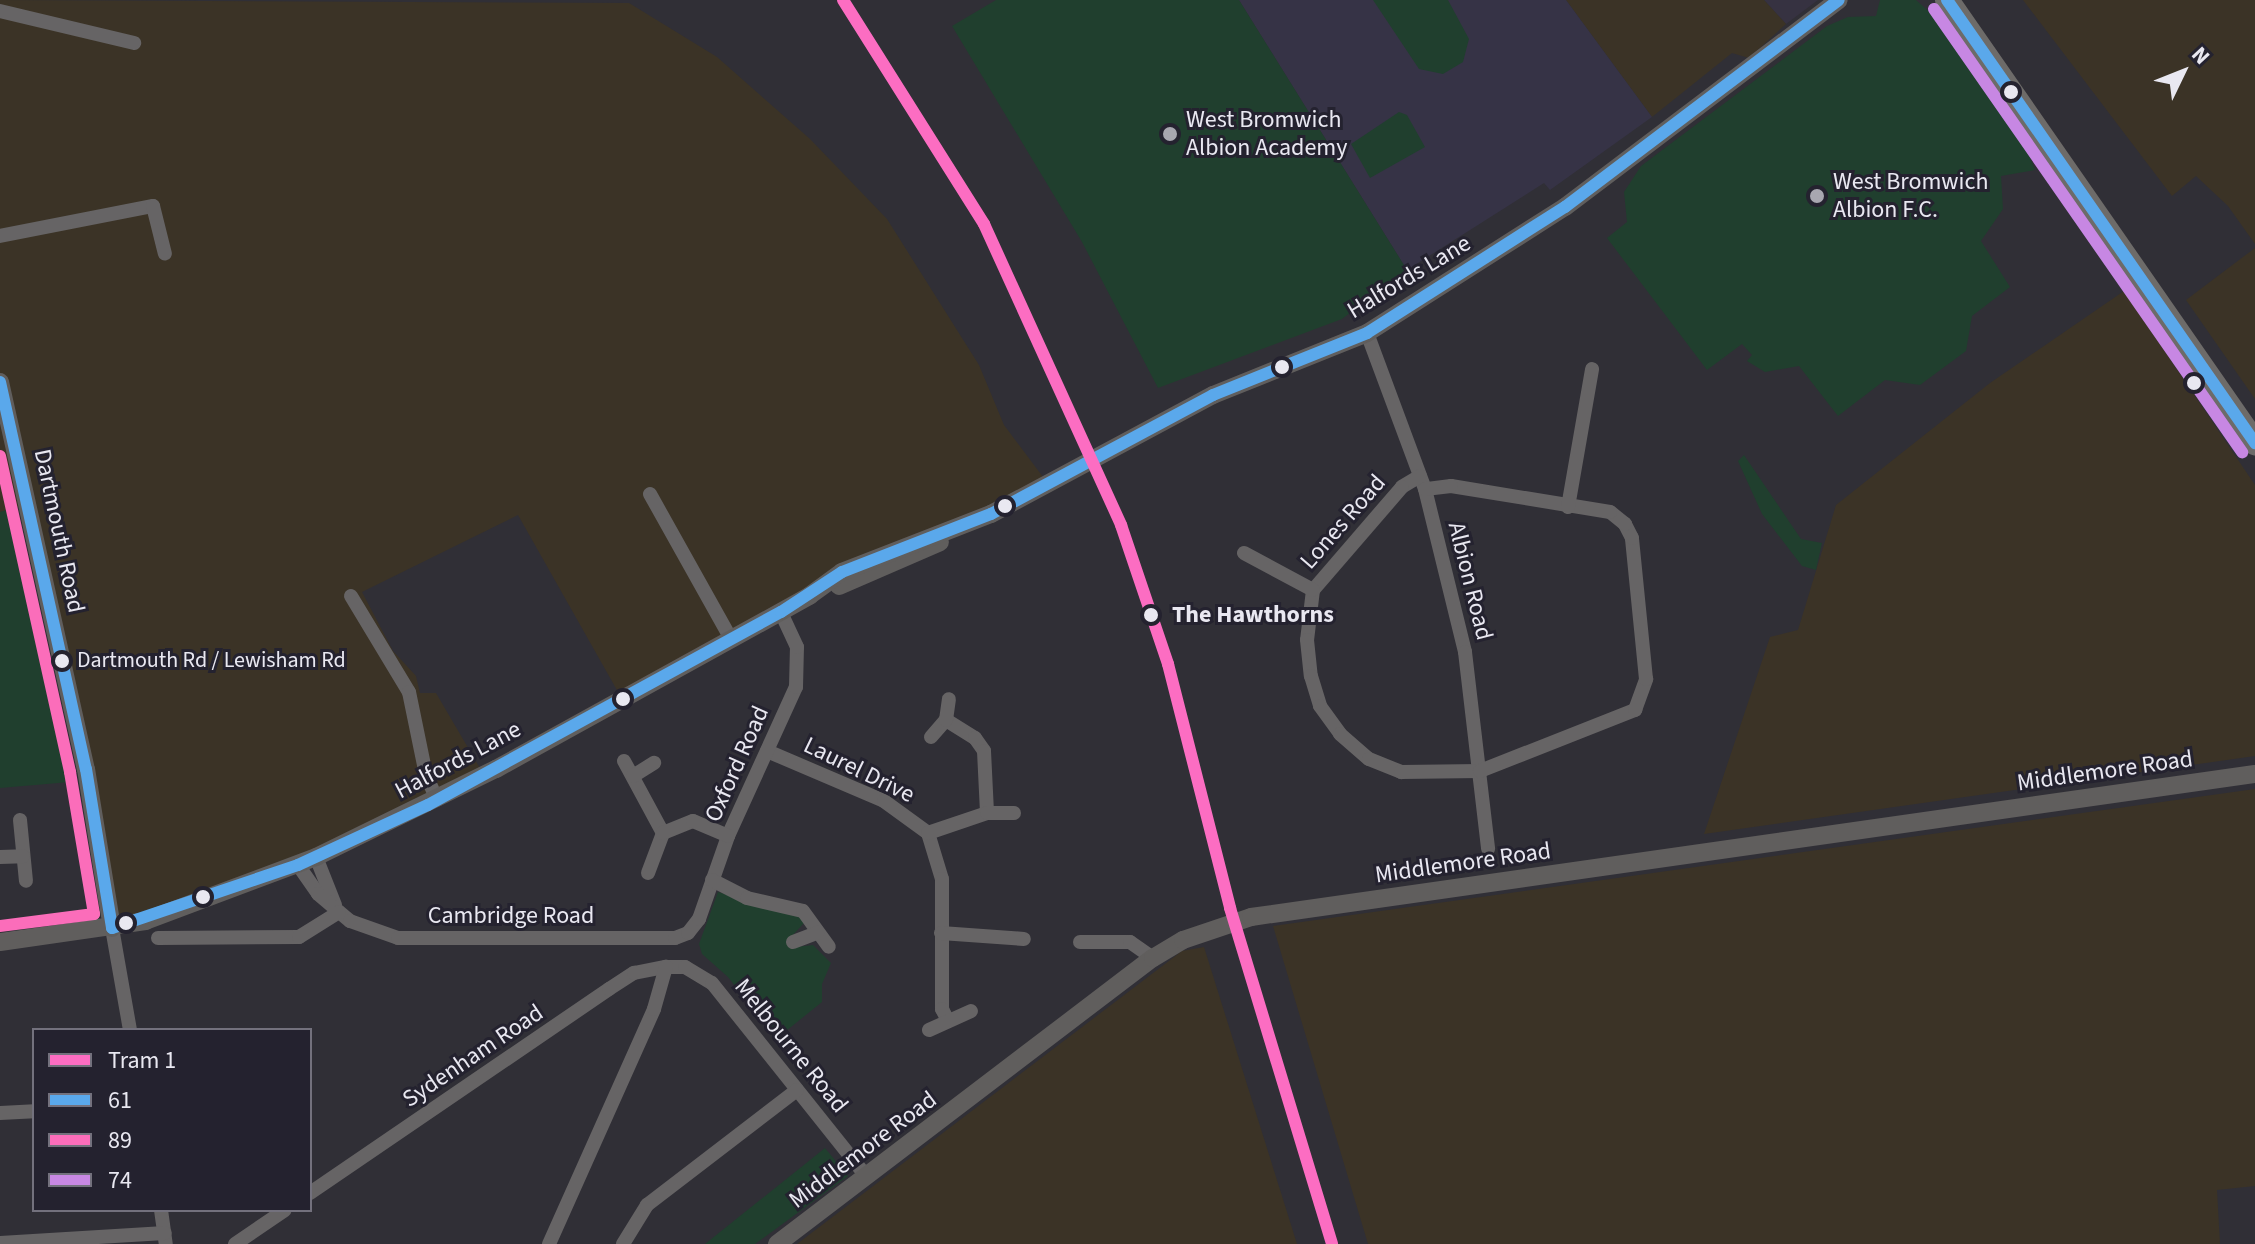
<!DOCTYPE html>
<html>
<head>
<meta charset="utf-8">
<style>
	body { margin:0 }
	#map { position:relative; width:2255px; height:1244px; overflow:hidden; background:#302f36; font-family:"Source Sans 3",sans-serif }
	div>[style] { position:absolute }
	.commercial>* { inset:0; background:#363241 }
	.industrial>* { inset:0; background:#3b3326 }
	.built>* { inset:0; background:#363346 }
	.green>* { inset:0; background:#203f2e }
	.street>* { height:14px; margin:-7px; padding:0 7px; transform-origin:7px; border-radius:7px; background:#666465 }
	.secondary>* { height:18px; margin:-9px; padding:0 9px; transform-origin:9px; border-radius:9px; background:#605e5d }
	.highway>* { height:24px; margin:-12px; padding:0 12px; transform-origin:12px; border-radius:12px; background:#6d6b69 }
	.bus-1>* { height:12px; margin:-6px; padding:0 6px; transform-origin:6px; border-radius:6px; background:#5aa8eb }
	.bus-2>* { height:12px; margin:-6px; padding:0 6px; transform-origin:6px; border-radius:6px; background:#fb6dba }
	.bus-3>* { height:12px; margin:-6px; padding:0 6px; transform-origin:6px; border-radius:6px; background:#c787e3 }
	.tram-1>* { height:12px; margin:-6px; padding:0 6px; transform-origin:6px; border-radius:6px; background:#fc6dc2 }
	.dots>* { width:22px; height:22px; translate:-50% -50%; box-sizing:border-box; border:4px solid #24222f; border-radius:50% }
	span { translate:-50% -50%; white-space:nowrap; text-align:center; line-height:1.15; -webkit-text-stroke:6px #24222f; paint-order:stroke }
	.bus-label { font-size:22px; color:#e9e8f1 }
	.left { translate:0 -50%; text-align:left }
	.poi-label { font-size:24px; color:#e9e8f1 }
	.street-label { font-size:24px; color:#e9e8f1 }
	.stop-label { font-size:24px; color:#e9e8f1; font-weight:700 }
	.legend { position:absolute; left:32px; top:1028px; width:280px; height:184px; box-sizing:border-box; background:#24222f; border:2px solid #73717d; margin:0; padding:10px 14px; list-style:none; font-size:24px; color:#e9e8f1 }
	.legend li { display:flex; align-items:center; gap:16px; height:40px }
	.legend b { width:40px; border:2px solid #73717d }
	.north { position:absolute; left:2143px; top:32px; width:80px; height:80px; -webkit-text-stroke:6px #24222f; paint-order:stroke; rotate:47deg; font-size:22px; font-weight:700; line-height:32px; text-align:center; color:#e9e8f1 }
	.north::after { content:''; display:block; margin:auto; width:28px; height:36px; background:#e9e8f1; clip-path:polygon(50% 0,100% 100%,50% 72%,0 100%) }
</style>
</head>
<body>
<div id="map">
	<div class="commercial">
		<div style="clip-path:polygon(1764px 0,1818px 0,1786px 24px)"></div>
	</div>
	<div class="industrial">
		<div style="clip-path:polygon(0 0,629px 3px,717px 57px,810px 139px,887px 219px,979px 365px,1004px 425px,1049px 485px,834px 583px,622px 699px,518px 515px,362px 592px,393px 651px,416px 676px,420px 693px,436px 693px,484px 775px,428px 805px,112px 928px,29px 504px,0 512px)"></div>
		<div style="clip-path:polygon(1566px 0,1764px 0,1786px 24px,1749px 58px,1732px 53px,1652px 117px)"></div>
		<div style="clip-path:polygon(2023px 0,2255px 0,2255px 244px,2228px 206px,2196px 176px,2172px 196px)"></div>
		<div style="clip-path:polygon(2255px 248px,2255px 399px,2186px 300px)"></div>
		<div style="clip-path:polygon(2124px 291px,2255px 485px,2255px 756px,1704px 834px,1770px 637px,1798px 630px,1836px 505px,1990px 383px)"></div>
		<div style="clip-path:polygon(2255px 789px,2255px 1186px,2217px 1190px,2220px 1244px,1368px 1244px,1273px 926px)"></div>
		<div style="clip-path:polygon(1204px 947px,1297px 1244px,797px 1244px,1182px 951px)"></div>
	</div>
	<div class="built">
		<div style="clip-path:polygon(1239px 0,1566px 0,1652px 117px,1550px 190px,1544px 183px,1407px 270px)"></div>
	</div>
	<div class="green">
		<div style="clip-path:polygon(996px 0,1239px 0,1407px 270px,1342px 319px,1158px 388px,1082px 242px,952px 26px)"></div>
		<div style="clip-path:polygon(1373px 0,1448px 0,1469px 39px,1463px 62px,1443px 74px,1419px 69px)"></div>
		<div style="clip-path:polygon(1880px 0,1916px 0,1933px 15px,2021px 135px,2035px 170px,2001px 176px,2003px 209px,1981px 241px,2010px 287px,1972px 316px,1966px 351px,1920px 385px,1885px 380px,1838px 416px,1799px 366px,1765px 372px,1747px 361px,1752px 355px,1742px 344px,1707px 370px,1607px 238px,1627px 222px,1624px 192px,1641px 166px,1827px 26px,1848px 17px,1876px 16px)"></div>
		<div style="clip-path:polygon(1399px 112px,1407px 115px,1425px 147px,1370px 178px,1351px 144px)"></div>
		<div style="clip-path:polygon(1744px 455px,1801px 539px,1822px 543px,1816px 570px,1802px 566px,1762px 514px,1738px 461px)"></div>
		<div style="clip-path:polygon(15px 508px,70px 782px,0 788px,0 512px)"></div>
		<div style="clip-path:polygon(718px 892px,799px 916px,804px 923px,791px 937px,795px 947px,813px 945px,831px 963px,822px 984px,822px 1002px,776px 1039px,728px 977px,702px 954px,699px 944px)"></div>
		<div style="clip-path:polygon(825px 1148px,848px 1176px,755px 1244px,705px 1244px)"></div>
	</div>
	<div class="street">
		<div style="left:0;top:11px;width:138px;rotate:13.4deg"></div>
		<div style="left:0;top:236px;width:156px;rotate:-11.1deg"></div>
		<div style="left:153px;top:206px;width:49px;rotate:76deg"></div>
		<div style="left:1367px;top:333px;width:166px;rotate:69.6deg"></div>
		<div style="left:1425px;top:489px;width:168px;rotate:76.2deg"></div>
		<div style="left:1465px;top:652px;width:198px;rotate:83.3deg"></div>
		<div style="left:1420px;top:476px;width:21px;rotate:149deg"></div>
		<div style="left:1402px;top:487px;width:136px;rotate:130.8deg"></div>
		<div style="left:1313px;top:590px;width:50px;rotate:96.8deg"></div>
		<div style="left:1307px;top:640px;width:36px;rotate:84deg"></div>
		<div style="left:1311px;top:676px;width:31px;rotate:73deg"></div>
		<div style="left:1320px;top:706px;width:34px;rotate:54deg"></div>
		<div style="left:1340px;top:734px;width:38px;rotate:41deg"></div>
		<div style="left:1369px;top:759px;width:35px;rotate:22deg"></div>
		<div style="left:1401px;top:772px;width:79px;rotate:-0.7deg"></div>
		<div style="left:1480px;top:771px;width:167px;rotate:-21.5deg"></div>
		<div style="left:1635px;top:710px;width:33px;rotate:-70deg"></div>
		<div style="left:1646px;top:679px;width:142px;rotate:-95.7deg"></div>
		<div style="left:1632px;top:538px;width:16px;rotate:-117deg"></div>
		<div style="left:1625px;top:524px;width:19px;rotate:-141deg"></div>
		<div style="left:1610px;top:512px;width:161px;rotate:-170.7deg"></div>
		<div style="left:1451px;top:486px;width:26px;rotate:173deg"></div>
		<div style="left:650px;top:494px;width:166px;rotate:60.8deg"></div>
		<div style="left:1568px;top:507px;width:140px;rotate:-80.1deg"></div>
		<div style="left:1244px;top:553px;width:78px;rotate:28.2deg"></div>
		<div style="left:351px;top:596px;width:112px;rotate:58.9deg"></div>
		<div style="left:409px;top:692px;width:85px;rotate:78.4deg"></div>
		<div style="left:426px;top:775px;width:27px;rotate:66deg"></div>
		<div style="left:946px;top:720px;width:34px;rotate:32deg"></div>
		<div style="left:975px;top:738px;width:16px;rotate:55deg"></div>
		<div style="left:984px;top:751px;width:62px;rotate:87.2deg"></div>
		<div style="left:931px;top:737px;width:23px;rotate:-49deg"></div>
		<div style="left:946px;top:720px;width:21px;rotate:-82deg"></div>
		<div style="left:767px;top:751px;width:127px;rotate:23.1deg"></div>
		<div style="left:884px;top:801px;width:54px;rotate:36deg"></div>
		<div style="left:928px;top:833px;width:48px;rotate:73.1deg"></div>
		<div style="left:942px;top:879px;width:130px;rotate:90deg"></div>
		<div style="left:942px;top:1009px;width:13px;rotate:63deg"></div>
		<div style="left:624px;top:761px;width:82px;rotate:61.6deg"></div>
		<div style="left:633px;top:776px;width:25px;rotate:-32deg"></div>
		<div style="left:20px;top:820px;width:61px;rotate:84.4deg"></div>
		<div style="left:928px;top:833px;width:62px;rotate:-18.7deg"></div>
		<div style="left:987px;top:813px;width:27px"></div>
		<div style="left:0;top:857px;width:23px;rotate:-2deg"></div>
		<div style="left:316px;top:857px;width:52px;rotate:68.4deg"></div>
		<div style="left:298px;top:865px;width:35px;rotate:55deg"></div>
		<div style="left:318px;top:894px;width:42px;rotate:40.2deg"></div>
		<div style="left:350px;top:921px;width:51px;rotate:19.5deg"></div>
		<div style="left:398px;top:938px;width:277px"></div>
		<div style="left:675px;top:938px;width:14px;rotate:-21deg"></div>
		<div style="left:688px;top:933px;width:18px;rotate:-52deg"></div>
		<div style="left:699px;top:919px;width:88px;rotate:-70.7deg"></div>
		<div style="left:728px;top:836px;width:164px;rotate:-65.5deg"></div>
		<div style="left:796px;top:687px;width:40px;rotate:-88.6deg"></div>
		<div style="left:797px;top:647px;width:38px;rotate:-115deg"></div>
		<div style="left:648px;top:873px;width:43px;rotate:-69.4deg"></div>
		<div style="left:663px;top:833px;width:32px;rotate:-22deg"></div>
		<div style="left:693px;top:821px;width:38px;rotate:23deg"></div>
		<div style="left:712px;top:880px;width:39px;rotate:27deg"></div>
		<div style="left:747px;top:898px;width:57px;rotate:13.1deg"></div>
		<div style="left:803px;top:911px;width:44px;rotate:54.2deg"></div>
		<div style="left:112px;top:928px;width:104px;rotate:80deg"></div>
		<div style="left:941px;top:933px;width:83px;rotate:4.1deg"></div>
		<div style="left:158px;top:938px;width:141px;rotate:-0.4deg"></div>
		<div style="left:299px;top:937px;width:47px;rotate:-32deg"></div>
		<div style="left:793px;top:942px;width:26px;rotate:-21deg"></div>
		<div style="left:1080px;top:942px;width:50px"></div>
		<div style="left:1130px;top:942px;width:28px;rotate:35deg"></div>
		<div style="left:929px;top:1030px;width:46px;rotate:-24.3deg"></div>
		<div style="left:0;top:1113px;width:34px;rotate:-3deg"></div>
		<div style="left:310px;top:1193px;width:362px;rotate:-34.3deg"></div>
		<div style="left:609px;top:989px;width:30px;rotate:-33deg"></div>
		<div style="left:634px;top:973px;width:33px;rotate:-11deg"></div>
		<div style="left:666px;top:967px;width:19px"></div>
		<div style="left:685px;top:967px;width:31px;rotate:31deg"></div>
		<div style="left:712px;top:983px;width:248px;rotate:51.4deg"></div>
		<div style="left:161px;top:1210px;width:34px;rotate:82deg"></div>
		<div style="left:0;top:1243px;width:165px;rotate:-3.5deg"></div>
		<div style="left:235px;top:1244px;width:60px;rotate:-34.2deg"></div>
		<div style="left:549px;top:1244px;width:257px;rotate:-65.9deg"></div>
		<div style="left:654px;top:1009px;width:44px;rotate:-74.1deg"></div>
		<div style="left:623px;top:1244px;width:46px;rotate:-58.4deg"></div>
		<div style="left:647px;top:1205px;width:189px;rotate:-37.5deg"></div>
	</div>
	<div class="secondary">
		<div style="left:0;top:382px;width:396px;rotate:77.5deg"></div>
		<div style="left:86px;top:769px;width:161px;rotate:80.7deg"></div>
		<div style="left:839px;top:586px;width:110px;rotate:-23.5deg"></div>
		<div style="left:0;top:942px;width:147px;rotate:-8.2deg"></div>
		<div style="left:145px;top:921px;width:183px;rotate:-20.5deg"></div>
		<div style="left:316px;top:857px;width:200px;rotate:-26.1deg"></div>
		<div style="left:496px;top:769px;width:358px;rotate:-28.9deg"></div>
		<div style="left:809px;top:596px;width:41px;rotate:-36deg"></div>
		<div style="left:842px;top:572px;width:160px;rotate:-21.3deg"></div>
		<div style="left:991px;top:514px;width:252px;rotate:-28.2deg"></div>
		<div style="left:1213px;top:395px;width:166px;rotate:-21.9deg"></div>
		<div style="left:1367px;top:333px;width:235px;rotate:-32.5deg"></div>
		<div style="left:1565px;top:207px;width:343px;rotate:-37.1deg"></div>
		<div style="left:777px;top:1244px;width:472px;rotate:-37.3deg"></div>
		<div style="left:1153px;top:958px;width:35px;rotate:-31deg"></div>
		<div style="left:1183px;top:940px;width:72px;rotate:-18.7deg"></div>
		<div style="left:1251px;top:917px;width:1014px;rotate:-8.11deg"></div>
	</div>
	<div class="highway">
		<div style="left:1947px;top:0;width:540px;rotate:55.19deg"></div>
	</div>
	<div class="bus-1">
		<div style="left:1947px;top:0;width:540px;rotate:55.19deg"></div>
		<div style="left:0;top:382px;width:396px;rotate:77.5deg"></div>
		<div style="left:86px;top:769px;width:161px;rotate:80.7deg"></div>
		<div style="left:112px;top:928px;width:196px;rotate:-18.7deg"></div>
		<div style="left:298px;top:865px;width:143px;rotate:-24.8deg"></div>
		<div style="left:428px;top:805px;width:402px;rotate:-28.7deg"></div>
		<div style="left:781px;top:612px;width:73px;rotate:-33.3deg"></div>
		<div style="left:842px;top:572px;width:160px;rotate:-21.3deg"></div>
		<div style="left:991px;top:514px;width:252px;rotate:-28.2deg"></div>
		<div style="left:1213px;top:395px;width:166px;rotate:-21.9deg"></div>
		<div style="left:1367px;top:333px;width:235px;rotate:-32.5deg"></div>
		<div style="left:1565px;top:207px;width:343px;rotate:-37.1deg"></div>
	</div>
	<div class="bus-2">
		<div style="left:0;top:456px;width:324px;rotate:77.5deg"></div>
		<div style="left:70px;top:772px;width:144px;rotate:80.4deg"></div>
		<div style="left:94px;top:914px;width:95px;rotate:172.7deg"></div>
	</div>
	<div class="bus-3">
		<div style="left:1934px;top:9px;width:540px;rotate:55.19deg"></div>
	</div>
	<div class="tram-1">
		<div style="left:843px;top:0;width:265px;rotate:57.8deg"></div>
		<div style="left:984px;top:224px;width:331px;rotate:65.5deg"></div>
		<div style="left:1121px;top:525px;width:147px;rotate:71.3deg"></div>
		<div style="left:1168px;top:664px;width:252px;rotate:75.7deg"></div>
		<div style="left:1230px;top:908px;width:351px;rotate:73.1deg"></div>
	</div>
	<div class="dots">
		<div style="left:2011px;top:92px;background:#e9e8f1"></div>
		<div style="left:1170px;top:134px;background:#a8a7b0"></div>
		<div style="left:1817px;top:196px;background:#a8a7b0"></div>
		<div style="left:1282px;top:367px;background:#e9e8f1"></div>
		<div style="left:2194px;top:383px;background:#e9e8f1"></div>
		<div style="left:1005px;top:506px;background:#e9e8f1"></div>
		<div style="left:1151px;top:615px;background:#e9e8f1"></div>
		<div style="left:62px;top:661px;background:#e9e8f1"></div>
		<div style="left:623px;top:699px;background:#e9e8f1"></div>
		<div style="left:203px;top:897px;background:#e9e8f1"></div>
		<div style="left:126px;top:923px;background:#e9e8f1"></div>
	</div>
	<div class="bus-label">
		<span class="left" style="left:77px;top:661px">Dartmouth Rd / Lewisham Rd</span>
	</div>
	<div class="poi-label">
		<span class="left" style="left:1186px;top:134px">West Bromwich<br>Albion Academy</span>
		<span class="left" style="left:1833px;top:196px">West Bromwich<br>Albion F.C.</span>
	</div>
	<div class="street-label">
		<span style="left:1409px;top:277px;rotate:-31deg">Halfords Lane</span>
		<span style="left:1343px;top:522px;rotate:-49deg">Lones Road</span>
		<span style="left:59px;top:531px;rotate:78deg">Dartmouth Road</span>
		<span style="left:1470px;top:581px;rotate:76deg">Albion Road</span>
		<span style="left:458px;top:760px;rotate:-28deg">Halfords Lane</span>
		<span style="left:737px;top:764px;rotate:-66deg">Oxford Road</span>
		<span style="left:859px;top:770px;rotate:26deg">Laurel Drive</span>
		<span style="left:2105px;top:771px;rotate:-8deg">Middlemore Road</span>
		<span style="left:1463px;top:863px;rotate:-8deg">Middlemore Road</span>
		<span style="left:511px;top:916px">Cambridge Road</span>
		<span style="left:791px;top:1046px;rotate:51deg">Melbourne Road</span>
		<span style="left:473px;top:1056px;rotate:-34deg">Sydenham Road</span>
		<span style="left:863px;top:1150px;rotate:-37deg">Middlemore Road</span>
	</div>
	<div class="stop-label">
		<span class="left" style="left:1172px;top:615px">The Hawthorns</span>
	</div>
	<ul class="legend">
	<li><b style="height:10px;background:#fc6dc2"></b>Tram 1</li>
	<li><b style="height:10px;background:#5aa8eb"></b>61</li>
	<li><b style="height:10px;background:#fb6dba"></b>89</li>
	<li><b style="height:10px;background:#c787e3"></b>74</li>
	</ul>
	<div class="north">N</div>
</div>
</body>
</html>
